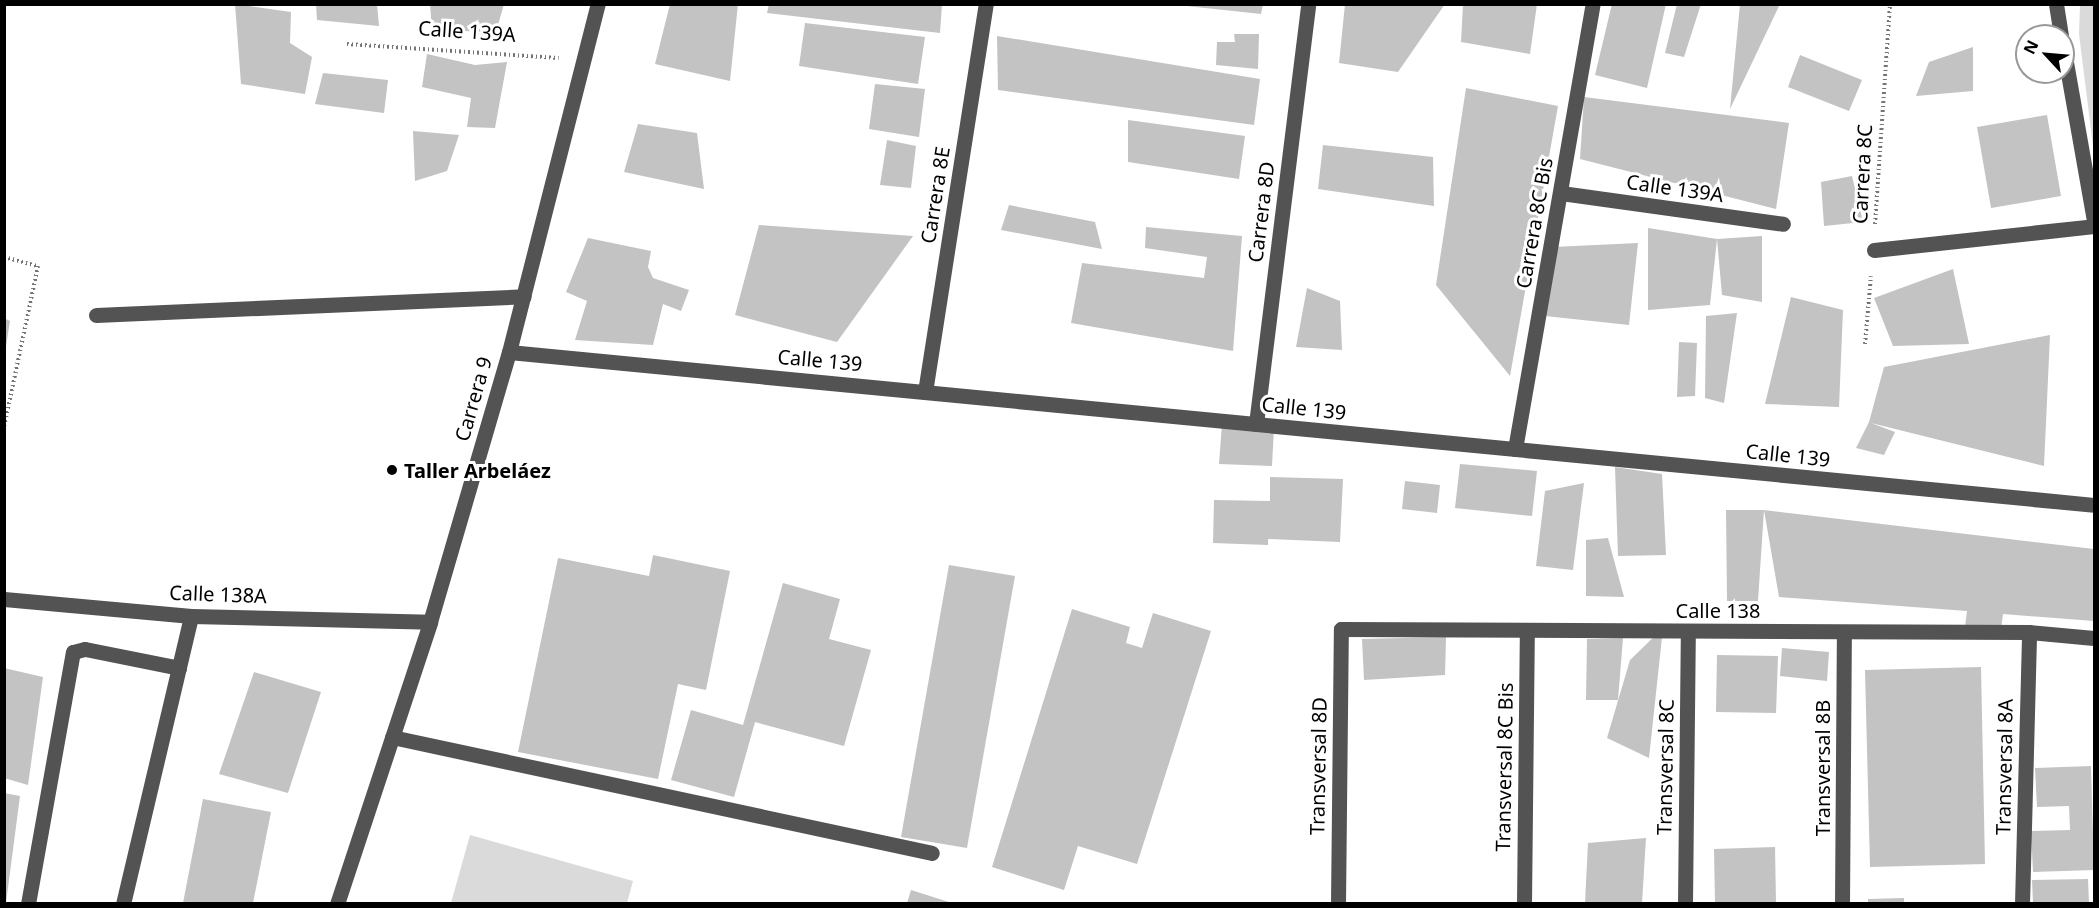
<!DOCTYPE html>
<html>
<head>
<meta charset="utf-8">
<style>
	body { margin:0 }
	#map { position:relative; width:2099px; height:908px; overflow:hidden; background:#fff; font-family:"Noto Sans",sans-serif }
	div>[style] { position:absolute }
	.green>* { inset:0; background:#dadada }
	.building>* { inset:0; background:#c3c3c3 }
	.path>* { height:4px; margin-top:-2px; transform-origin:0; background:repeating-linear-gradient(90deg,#757575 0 1.5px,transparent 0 4.5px) }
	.minor>* { height:15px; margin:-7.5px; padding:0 7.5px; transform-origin:7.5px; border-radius:7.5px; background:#535353 }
	.dots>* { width:16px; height:16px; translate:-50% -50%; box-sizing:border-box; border:3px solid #fff; border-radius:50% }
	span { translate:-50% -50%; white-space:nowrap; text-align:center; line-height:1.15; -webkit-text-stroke:6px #fff; paint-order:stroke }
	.street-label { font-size:20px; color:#000 }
	.poi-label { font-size:20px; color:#000; font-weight:700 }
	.left { translate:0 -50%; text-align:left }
	.frame { position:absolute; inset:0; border:6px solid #000; pointer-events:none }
	.north { position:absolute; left:2015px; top:24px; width:60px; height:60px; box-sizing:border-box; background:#fff; border:2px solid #999; border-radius:50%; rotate:296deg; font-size:16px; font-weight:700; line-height:24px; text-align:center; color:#000 }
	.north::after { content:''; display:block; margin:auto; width:21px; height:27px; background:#000; clip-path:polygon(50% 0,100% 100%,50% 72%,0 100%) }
</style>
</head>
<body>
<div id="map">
	<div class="green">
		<div style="clip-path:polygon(2080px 5px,2094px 5px,2094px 154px,2079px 34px)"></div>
		<div style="clip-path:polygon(470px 835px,633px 881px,627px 903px,451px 903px)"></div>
	</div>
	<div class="building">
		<div style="clip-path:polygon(235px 4px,291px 12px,290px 43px,312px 57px,305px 94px,241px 84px)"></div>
		<div style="clip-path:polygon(316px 4px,377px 4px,379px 26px,317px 20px)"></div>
		<div style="clip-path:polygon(430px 4px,504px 4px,496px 32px,432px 30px)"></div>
		<div style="clip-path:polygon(670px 4px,738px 4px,730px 81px,655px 64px)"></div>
		<div style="clip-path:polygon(769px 4px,942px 4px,940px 33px,767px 13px)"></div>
		<div style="clip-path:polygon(1168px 4px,1263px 4px,1261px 14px)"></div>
		<div style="clip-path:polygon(1345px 4px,1445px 4px,1398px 72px,1339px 63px)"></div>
		<div style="clip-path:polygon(1463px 4px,1537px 4px,1530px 54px,1461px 42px)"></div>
		<div style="clip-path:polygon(1612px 4px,1666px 4px,1647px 88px,1595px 75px)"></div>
		<div style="clip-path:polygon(1677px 4px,1701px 4px,1684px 57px,1665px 53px)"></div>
		<div style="clip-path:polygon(1740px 4px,1780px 4px,1730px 109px)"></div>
		<div style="clip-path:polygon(805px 23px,925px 37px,918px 84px,799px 66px)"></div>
		<div style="clip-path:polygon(1234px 34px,1259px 34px,1258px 69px,1216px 65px,1217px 42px,1235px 42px)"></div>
		<div style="clip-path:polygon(997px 36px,1260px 79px,1254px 125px,998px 90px)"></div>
		<div style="clip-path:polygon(1973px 47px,1973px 91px,1916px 96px,1929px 62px)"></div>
		<div style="clip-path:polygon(427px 54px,475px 65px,507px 62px,495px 128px,467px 127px,471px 98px,422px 87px)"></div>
		<div style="clip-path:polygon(1800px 55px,1862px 80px,1849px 111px,1788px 87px)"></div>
		<div style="clip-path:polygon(323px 73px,388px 80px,384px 113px,315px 104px)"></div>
		<div style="clip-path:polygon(875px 84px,925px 89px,919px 137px,869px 129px)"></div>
		<div style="clip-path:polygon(1466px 88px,1558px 106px,1510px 376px,1436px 285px)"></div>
		<div style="clip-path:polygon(1584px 97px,1789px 123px,1776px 209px,1580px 159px)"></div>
		<div style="clip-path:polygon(2047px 115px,2061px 196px,1991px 208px,1977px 127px)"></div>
		<div style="clip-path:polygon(1128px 120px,1245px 136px,1239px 179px,1128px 162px)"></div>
		<div style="clip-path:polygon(638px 124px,697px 133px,704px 189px,624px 172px)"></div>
		<div style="clip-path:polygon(413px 131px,459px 135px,447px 171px,415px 181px)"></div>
		<div style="clip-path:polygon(887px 140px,916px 146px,911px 188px,880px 185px)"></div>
		<div style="clip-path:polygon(1323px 145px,1433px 157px,1434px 206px,1318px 189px)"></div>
		<div style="clip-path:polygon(1852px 176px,1863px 222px,1824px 226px,1821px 182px)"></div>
		<div style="clip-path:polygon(1009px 205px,1095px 222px,1102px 249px,1001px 230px)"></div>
		<div style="clip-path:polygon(759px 225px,913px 236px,837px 342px,735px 315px)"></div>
		<div style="clip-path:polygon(1146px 227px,1242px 236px,1233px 351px,1071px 323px,1082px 263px,1204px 278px,1207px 257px,1145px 248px)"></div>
		<div style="clip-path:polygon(1648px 228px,1717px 239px,1710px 305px,1648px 310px)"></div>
		<div style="clip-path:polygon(1762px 236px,1762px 302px,1722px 295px,1717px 239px)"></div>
		<div style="clip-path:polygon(588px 238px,651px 251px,648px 267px,653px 278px,689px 290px,681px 311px,663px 304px,653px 345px,575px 340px,587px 301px,566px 292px)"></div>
		<div style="clip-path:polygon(1638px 243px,1629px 325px,1545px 316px,1553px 247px)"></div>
		<div style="clip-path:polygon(1953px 269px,1969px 344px,1893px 346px,1874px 298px)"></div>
		<div style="clip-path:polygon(1307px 288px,1340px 301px,1342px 350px,1296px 347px)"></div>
		<div style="clip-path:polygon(1791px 297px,1843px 310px,1839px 407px,1765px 404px)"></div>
		<div style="clip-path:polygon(1737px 313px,1724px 403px,1705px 398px,1706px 316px)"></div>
		<div style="clip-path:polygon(4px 318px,10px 321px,6px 346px,4px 346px)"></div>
		<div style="clip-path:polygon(2050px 335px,2044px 466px,1871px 423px,1895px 432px,1884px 455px,1856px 448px,1869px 422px,1884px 367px)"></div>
		<div style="clip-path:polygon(1679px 342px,1697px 343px,1695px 396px,1677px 397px)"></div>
		<div style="clip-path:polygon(1222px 424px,1274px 427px,1272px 466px,1219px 464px)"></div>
		<div style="clip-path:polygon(1460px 464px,1537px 471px,1532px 516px,1455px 508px)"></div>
		<div style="clip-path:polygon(1615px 467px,1662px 474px,1666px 555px,1618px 556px)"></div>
		<div style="clip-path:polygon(1270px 477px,1343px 479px,1340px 542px,1268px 539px,1268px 545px,1213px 543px,1214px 500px,1270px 501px)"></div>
		<div style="clip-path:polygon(1405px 481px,1440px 485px,1437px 513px,1402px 509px)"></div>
		<div style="clip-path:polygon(1584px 483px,1573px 570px,1536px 566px,1545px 491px)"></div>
		<div style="clip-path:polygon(1726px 510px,1764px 510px,2094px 549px,2094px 621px,2003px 614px,2001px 629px,1965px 627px,1967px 611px,1779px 597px,1764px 510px,1758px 601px,1727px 601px)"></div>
		<div style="clip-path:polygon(1608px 538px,1624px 597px,1586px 596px,1586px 540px)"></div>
		<div style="clip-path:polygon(653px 555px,730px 571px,706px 690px,678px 684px,658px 779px,518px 752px,558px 558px,649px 576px)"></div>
		<div style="clip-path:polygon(949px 565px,1015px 576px,967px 848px,901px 837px)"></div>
		<div style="clip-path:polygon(783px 583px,840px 599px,829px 639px,871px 650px,844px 746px,755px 722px,734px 797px,671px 780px,691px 710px,743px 725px)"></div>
		<div style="clip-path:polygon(1072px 609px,1130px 627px,1126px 643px,1142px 648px,1153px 613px,1211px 631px,1137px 864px,1078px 846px,1064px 890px,992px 867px)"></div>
		<div style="clip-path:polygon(1663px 628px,1649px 758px,1607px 738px,1630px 660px)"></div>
		<div style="clip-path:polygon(1446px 637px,1445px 675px,1364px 680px,1362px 639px)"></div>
		<div style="clip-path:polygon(1623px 638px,1618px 700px,1586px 700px,1587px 639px)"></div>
		<div style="clip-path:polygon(1782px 648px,1829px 652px,1827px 681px,1780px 676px)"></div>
		<div style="clip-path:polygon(1717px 655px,1778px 656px,1776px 713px,1716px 712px)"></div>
		<div style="clip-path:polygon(1981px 667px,1985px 864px,1870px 867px,1865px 670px)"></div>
		<div style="clip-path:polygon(4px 668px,43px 677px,28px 785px,4px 778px)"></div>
		<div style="clip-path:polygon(254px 672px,321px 692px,288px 793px,219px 774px)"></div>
		<div style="clip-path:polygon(2091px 766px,2094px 870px,2033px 872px,2031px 831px,2070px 830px,2069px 806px,2037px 807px,2035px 768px)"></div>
		<div style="clip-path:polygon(4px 793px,20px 796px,6px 903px,4px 903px)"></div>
		<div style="clip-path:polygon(203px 799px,271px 812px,253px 903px,183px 903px)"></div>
		<div style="clip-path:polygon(1646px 838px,1642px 903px,1585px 903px,1588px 843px)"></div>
		<div style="clip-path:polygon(1775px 847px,1776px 903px,1715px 903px,1714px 849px)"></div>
		<div style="clip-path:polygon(2088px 879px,2089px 903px,2033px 903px,2032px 880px)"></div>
		<div style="clip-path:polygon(911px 890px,952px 903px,907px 903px)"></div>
		<div style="clip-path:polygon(1904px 898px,1904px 903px,1868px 903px,1868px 899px)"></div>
	</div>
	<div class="path">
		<div style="left:347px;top:44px;width:212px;rotate:3.8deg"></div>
		<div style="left:1875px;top:224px;width:221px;rotate:-86.1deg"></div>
		<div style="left:4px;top:257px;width:35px;rotate:15deg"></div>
		<div style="left:38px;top:266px;width:165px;rotate:101.9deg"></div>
		<div style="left:1865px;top:344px;width:68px;rotate:-85deg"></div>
	</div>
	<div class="minor">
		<div style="left:2056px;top:4px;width:32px;rotate:81deg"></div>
		<div style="left:2063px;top:45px;width:178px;rotate:80deg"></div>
		<div style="left:1561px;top:193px;width:224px;rotate:7.9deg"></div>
		<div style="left:1874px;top:250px;width:221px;rotate:-6.2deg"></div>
		<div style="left:96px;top:315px;width:428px;rotate:-2.5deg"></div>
		<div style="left:509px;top:352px;width:1592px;rotate:5.51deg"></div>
		<div style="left:925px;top:392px;width:393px;rotate:-81.1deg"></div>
		<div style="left:1256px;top:424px;width:423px;rotate:-82.9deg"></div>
		<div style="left:1515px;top:449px;width:452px;rotate:-80.1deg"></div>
		<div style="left:4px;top:599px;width:188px;rotate:5.2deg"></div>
		<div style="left:191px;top:616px;width:239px;rotate:1.4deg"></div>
		<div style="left:392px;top:737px;width:552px;rotate:12.12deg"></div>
		<div style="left:28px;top:904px;width:256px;rotate:-79.9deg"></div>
		<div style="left:73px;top:652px;width:12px;rotate:-14deg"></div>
		<div style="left:85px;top:649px;width:96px;rotate:11.4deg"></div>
		<div style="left:123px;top:904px;width:296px;rotate:-76.7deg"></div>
		<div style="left:337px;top:904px;width:297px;rotate:-71.7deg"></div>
		<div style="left:430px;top:622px;width:281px;rotate:-73.7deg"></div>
		<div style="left:509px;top:352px;width:359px;rotate:-75.7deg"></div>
		<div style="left:1338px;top:904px;width:275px;rotate:-89.4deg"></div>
		<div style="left:1341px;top:629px;width:688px;rotate:0.25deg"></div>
		<div style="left:2029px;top:632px;width:65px;rotate:5.3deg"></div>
		<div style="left:1524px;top:904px;width:274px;rotate:-89.4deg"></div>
		<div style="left:1685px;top:904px;width:273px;rotate:-89.4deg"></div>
		<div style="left:1842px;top:904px;width:272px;rotate:-89.6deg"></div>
		<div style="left:2022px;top:904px;width:272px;rotate:-88.5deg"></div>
	</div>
	<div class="dots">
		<div style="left:392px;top:470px;background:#000"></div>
	</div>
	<div class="street-label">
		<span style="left:467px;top:31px;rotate:4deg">Calle 139A</span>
		<span style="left:1862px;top:174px;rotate:-87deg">Carrera 8C</span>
		<span style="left:1675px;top:188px;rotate:8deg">Calle 139A</span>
		<span style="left:935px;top:195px;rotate:-81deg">Carrera 8E</span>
		<span style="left:1261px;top:212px;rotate:-83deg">Carrera 8D</span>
		<span style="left:1534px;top:223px;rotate:-80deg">Carrera 8C Bis</span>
		<span style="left:820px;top:360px;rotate:5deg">Calle 139</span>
		<span style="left:473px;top:399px;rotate:-74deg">Carrera 9</span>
		<span style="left:1304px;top:408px;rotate:6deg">Calle 139</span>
		<span style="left:1788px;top:455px;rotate:6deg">Calle 139</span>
		<span style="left:218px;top:594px;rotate:2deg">Calle 138A</span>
		<span style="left:1718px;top:610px">Calle 138</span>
		<span style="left:1318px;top:766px;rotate:-89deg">Transversal 8D</span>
		<span style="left:1504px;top:767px;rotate:-89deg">Transversal 8C Bis</span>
		<span style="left:1665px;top:767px;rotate:-89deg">Transversal 8C</span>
		<span style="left:2004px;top:767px;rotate:-89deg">Transversal 8A</span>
		<span style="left:1822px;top:768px;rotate:-90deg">Transversal 8B</span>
	</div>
	<div class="poi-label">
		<span class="left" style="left:404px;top:470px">Taller Arbeláez</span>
	</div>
	<div class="frame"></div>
	<div class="north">N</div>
</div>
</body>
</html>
